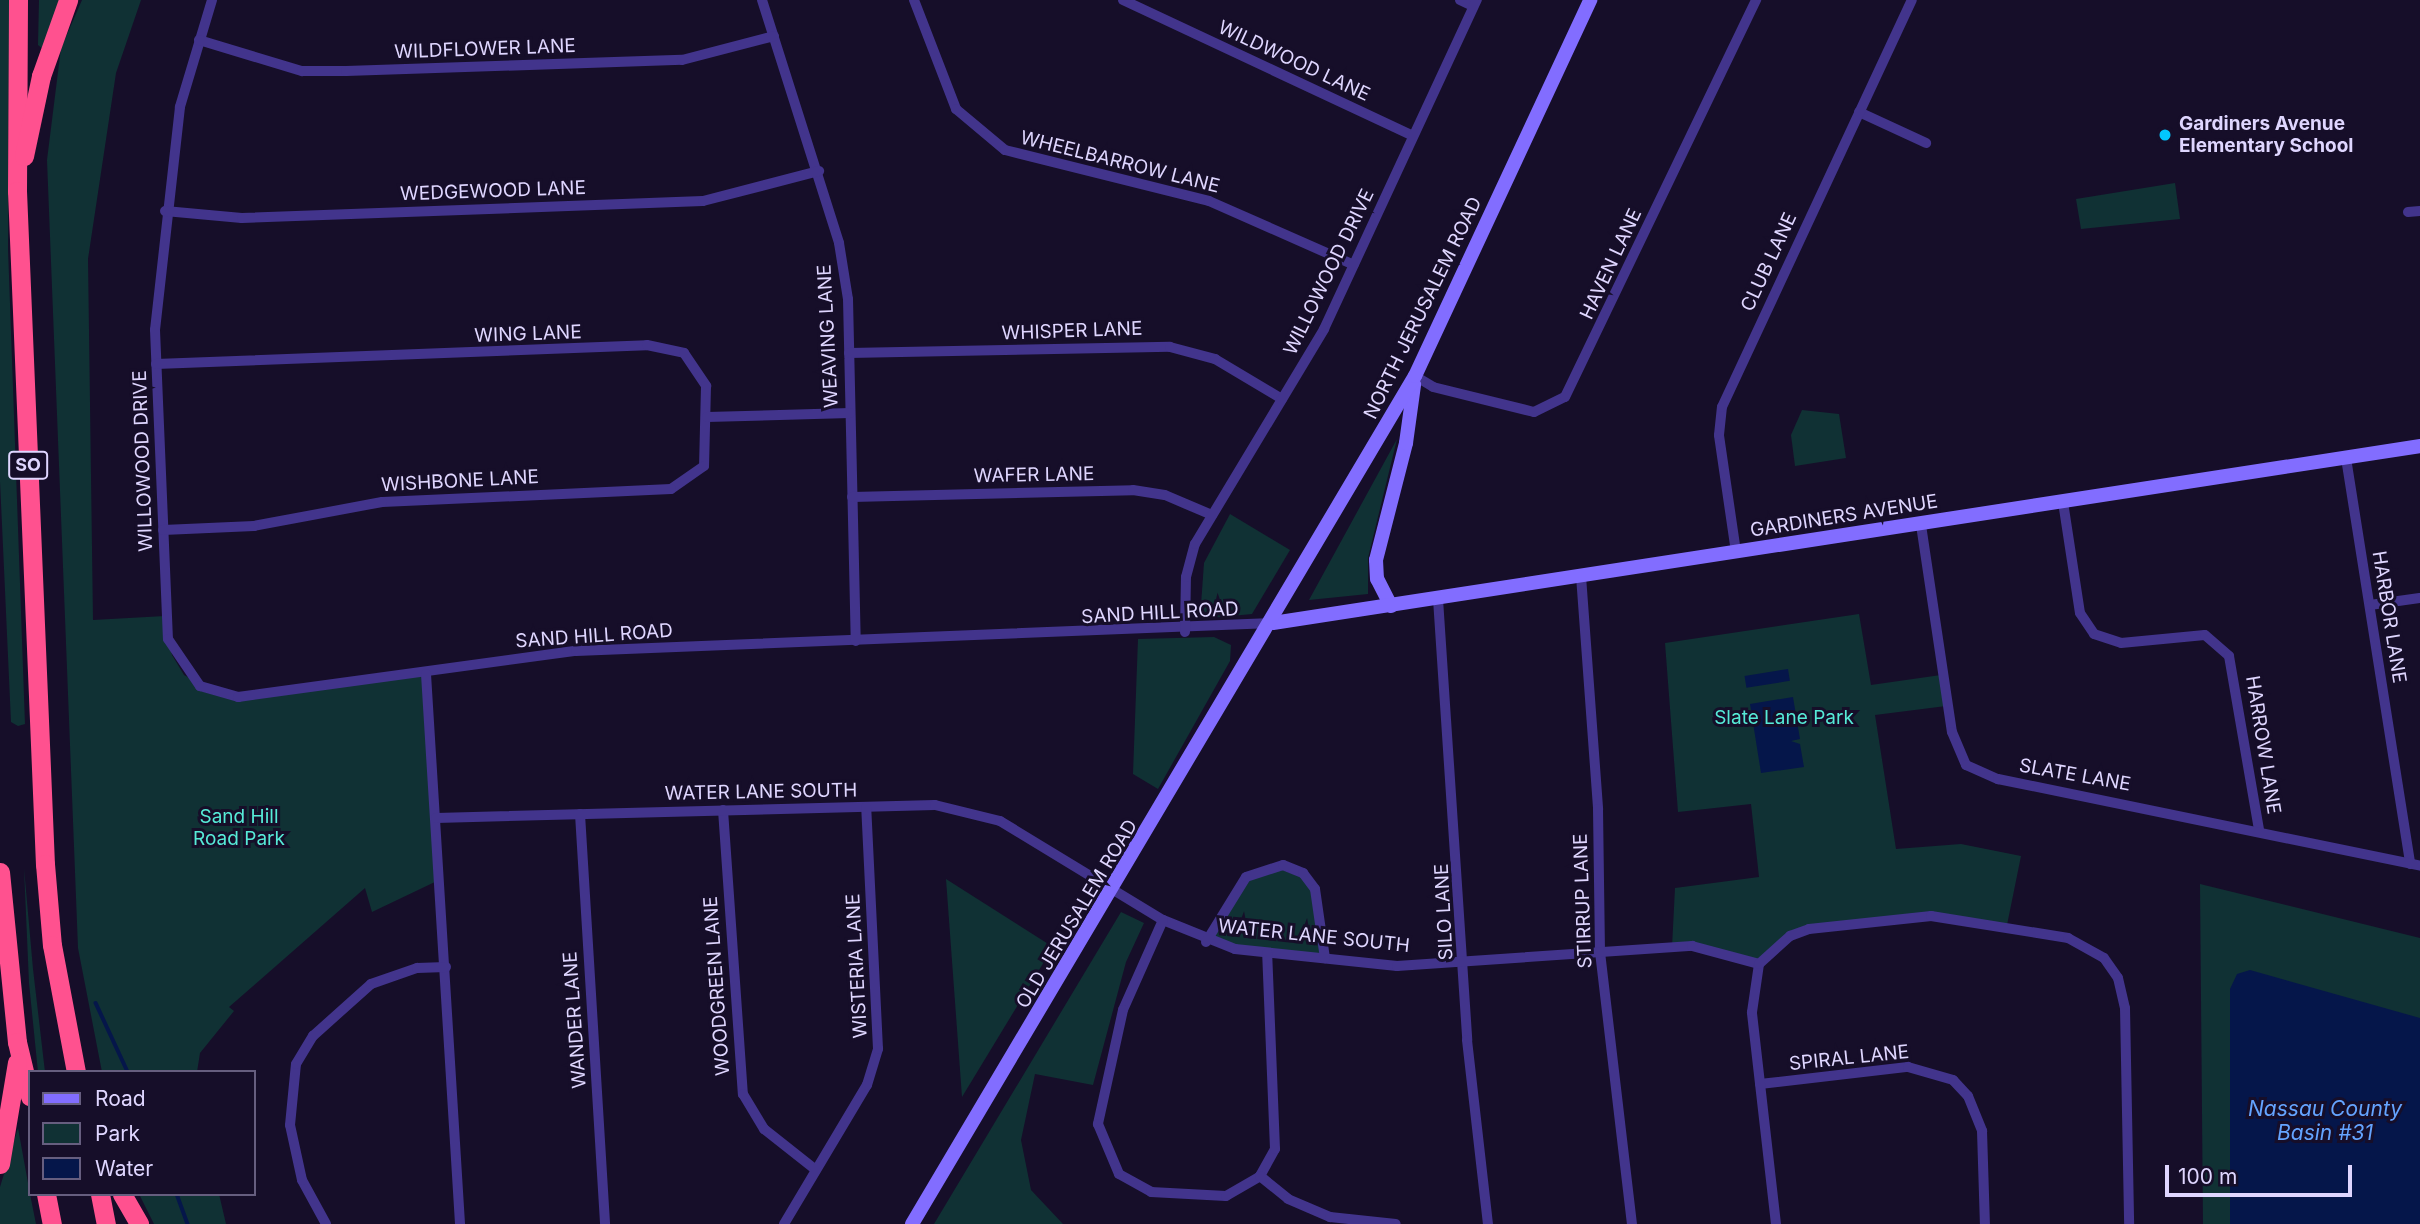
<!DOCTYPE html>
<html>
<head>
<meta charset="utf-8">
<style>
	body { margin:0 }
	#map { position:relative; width:2420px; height:1224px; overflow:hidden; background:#160e29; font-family:Inter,sans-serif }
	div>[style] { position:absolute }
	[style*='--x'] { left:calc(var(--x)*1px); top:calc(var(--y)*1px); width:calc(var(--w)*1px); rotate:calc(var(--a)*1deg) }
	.green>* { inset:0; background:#103134 }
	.water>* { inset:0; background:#05164a; transform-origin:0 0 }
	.stream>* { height:3.5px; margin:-1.75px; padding:0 1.75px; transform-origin:1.75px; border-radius:1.75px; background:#05164a }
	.minor>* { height:10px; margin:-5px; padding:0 5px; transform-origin:5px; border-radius:5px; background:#42348c }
	.secondary>* { height:14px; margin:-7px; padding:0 7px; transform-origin:7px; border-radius:7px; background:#826dff }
	.motorway>* { height:19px; margin:-9.5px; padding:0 9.5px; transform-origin:9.5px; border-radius:9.5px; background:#ff518f }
	.dots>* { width:19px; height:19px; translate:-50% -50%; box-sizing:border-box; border:4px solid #160e29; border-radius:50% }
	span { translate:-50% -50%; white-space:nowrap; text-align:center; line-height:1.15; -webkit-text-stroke:6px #160e29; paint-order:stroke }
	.shield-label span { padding:2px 5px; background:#160e29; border:2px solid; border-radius:5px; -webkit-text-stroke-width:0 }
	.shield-label { font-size:18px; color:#dfd6ff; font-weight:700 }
	.street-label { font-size:19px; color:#dfd6ff }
	.poi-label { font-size:19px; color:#dfd6ff; font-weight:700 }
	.left { translate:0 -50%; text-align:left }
	.park-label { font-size:19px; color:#56ead7 }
	.water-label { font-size:21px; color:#64a4ff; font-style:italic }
	.legend { position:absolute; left:28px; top:1070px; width:228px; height:126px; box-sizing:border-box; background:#160e29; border:2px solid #665e7f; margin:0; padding:9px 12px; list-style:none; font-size:21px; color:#dfd6ff }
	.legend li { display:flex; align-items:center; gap:14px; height:35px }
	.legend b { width:35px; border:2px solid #665e7f }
	.scale { position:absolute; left:2165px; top:1165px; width:187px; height:32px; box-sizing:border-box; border:4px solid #dfd6ff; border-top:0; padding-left:9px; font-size:21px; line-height:24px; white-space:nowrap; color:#dfd6ff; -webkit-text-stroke:5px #160e29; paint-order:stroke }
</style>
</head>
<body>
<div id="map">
	<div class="green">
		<i style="clip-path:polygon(0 0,9px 0,8px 248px,25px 724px,18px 726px,11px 722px,0 481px)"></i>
		<i style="clip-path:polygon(39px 0,62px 0,43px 49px,38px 45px)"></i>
		<i style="clip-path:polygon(82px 0,141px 0,116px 73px,88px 259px,93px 620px,165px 616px,172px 655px,184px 675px,222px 697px,425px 676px,439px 880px,372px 912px,365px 888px,229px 1007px,234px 1011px,200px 1053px,197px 1072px,102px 1072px,78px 948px,47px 160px,61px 48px)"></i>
		<i style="clip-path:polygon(2175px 183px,2180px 219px,2081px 229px,2076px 199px)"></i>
		<i style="clip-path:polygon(1802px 410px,1839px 414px,1846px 458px,1795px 466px,1791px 435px)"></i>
		<i style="clip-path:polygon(1397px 439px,1368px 558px,1368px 594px,1309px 600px)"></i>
		<i style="clip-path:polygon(1230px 514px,1290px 550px,1252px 614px,1200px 619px,1204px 563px)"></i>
		<i style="clip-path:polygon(1859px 614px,1871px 685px,1941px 675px,1946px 706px,1875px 715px,1896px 849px,1961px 844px,2021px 856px,2007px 925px,1951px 916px,1808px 927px,1759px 962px,1672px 947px,1675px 888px,1759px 877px,1751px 804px,1678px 812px,1665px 643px)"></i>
		<i style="clip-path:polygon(1214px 637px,1231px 645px,1230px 661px,1158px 789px,1133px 774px,1138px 639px)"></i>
		<i style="clip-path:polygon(1272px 866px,1303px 878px,1314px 891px,1324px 957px,1208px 941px,1240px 886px)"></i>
		<i style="clip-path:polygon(24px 868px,33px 969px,45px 1072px,38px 1072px,29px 983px)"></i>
		<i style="clip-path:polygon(946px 879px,1053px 947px,962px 1097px)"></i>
		<i style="clip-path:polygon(2200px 884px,2420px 938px,2420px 1224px,2203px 1224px)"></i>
		<i style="clip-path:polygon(1121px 912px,1144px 923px,1126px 962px,1093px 1085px,1035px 1074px,1021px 1140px,1031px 1190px,1063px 1224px,934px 1224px)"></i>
		<i style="clip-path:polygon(18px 1128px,30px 1194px,36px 1224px,0 1224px,0 1187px)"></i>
		<i style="clip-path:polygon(139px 1194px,219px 1194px,226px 1224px,154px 1224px)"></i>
	</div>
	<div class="water">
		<i style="left:1788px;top:669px;width:12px;height:44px;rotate:81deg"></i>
		<i style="clip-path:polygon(1793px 697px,1800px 739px,1791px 741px,1800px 744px,1804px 767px,1761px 773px,1750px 704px)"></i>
		<i style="clip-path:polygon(2250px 970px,2420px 1018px,2420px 1224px,2230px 1224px,2230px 989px,2237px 974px)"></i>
	</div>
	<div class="stream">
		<i style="--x:96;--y:1003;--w:76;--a:65.1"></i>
		<i style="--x:177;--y:1194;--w:32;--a:70"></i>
	</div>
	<div class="minor">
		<i style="--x:212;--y:0;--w:112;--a:106.7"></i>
		<i style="--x:180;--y:107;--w:224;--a:96.4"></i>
		<i style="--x:155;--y:330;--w:309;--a:87.6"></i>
		<i style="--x:168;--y:639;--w:57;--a:55.8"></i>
		<i style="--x:200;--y:686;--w:40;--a:16"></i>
		<i style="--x:238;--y:697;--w:341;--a:-7.8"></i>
		<i style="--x:576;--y:651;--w:697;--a:-2.3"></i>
		<i style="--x:762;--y:0;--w:255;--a:72.4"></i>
		<i style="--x:839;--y:243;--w:57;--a:80.9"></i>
		<i style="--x:848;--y:299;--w:342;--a:88.7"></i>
		<i style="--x:914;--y:0;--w:117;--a:68.9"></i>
		<i style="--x:956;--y:109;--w:64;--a:39.9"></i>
		<i style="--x:1005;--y:150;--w:210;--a:14"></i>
		<i style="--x:1209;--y:201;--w:158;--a:23.8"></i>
		<i style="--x:1123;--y:0;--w:320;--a:25.1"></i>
		<i style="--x:1460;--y:0;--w:14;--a:25"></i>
		<i style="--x:199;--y:40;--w:108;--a:16.8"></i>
		<i style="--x:302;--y:71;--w:44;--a:0"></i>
		<i style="--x:346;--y:71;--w:336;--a:-1.9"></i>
		<i style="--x:682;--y:60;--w:95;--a:-14.6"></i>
		<i style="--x:1859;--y:112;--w:74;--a:24.8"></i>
		<i style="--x:165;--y:211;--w:77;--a:5.2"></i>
		<i style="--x:242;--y:218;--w:461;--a:-2.1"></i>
		<i style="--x:703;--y:201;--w:120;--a:-14.5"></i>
		<i style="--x:2408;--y:212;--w:12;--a:-5"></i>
		<i style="--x:849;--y:353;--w:321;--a:-1.1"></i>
		<i style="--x:1170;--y:347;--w:47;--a:14.9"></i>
		<i style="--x:1215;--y:359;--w:78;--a:30.8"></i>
		<i style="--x:156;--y:364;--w:491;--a:-2.2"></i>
		<i style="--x:647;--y:345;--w:38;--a:12"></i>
		<i style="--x:684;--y:353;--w:40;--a:56"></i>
		<i style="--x:706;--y:386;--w:80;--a:91.4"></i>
		<i style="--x:704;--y:466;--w:40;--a:145.1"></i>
		<i style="--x:671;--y:489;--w:289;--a:177.4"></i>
		<i style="--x:382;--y:502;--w:130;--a:169.4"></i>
		<i style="--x:254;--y:526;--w:91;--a:177.5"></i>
		<i style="--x:1415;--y:376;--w:21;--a:31"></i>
		<i style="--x:1433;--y:387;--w:104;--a:13.9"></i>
		<i style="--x:1534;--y:412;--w:34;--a:-26"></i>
		<i style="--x:1565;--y:397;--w:441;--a:-64.3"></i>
		<i style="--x:707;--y:417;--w:143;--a:-1.6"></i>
		<i style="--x:2346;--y:458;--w:411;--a:81"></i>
		<i style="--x:852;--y:497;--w:281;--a:-1.4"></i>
		<i style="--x:1133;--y:490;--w:32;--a:9"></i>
		<i style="--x:1165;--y:495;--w:51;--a:23.1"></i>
		<i style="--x:2063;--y:502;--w:112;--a:81.3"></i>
		<i style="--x:2080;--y:613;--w:25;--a:56"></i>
		<i style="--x:2094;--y:634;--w:28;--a:18"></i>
		<i style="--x:2121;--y:643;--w:84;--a:-5.4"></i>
		<i style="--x:2205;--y:635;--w:32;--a:41"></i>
		<i style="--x:2229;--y:656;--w:176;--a:80.2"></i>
		<i style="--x:1921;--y:525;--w:209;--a:81.5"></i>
		<i style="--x:1952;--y:732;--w:36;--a:67"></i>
		<i style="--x:1966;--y:765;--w:35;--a:24"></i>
		<i style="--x:1998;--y:779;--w:431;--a:11.6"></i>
		<i style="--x:1736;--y:552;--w:118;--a:-98.3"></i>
		<i style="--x:1719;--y:435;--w:28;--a:-84"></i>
		<i style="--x:1722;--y:407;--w:449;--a:-65"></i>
		<i style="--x:1581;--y:576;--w:234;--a:85.8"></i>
		<i style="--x:1598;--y:809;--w:143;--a:89.2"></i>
		<i style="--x:1600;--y:952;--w:274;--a:83.3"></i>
		<i style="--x:1438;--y:599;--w:442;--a:86.2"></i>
		<i style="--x:1467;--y:1040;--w:185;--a:83.5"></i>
		<i style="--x:2370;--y:605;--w:50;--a:-8"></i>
		<i style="--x:1185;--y:632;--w:55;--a:-89"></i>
		<i style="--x:1186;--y:577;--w:34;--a:-75"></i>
		<i style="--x:1195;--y:544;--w:251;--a:-59"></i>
		<i style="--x:1324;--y:329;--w:363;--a:-65.1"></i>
		<i style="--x:426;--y:674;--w:551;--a:86.46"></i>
		<i style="--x:723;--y:810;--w:285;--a:86"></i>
		<i style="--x:743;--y:1094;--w:41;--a:59"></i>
		<i style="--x:764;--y:1129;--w:66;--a:38.3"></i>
		<i style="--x:580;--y:814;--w:411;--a:86.5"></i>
		<i style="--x:436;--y:818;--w:499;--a:-1.5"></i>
		<i style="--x:935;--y:805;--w:67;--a:13.8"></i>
		<i style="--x:1000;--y:821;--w:191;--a:31.3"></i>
		<i style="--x:1163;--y:920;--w:78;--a:21.9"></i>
		<i style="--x:1235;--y:949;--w:163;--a:6"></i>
		<i style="--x:1397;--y:966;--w:296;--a:-3.9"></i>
		<i style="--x:1692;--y:946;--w:69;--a:15"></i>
		<i style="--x:1163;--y:920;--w:98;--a:114"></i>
		<i style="--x:1123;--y:1010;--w:117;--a:102.4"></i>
		<i style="--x:1098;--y:1124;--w:54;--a:67.2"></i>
		<i style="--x:1119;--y:1174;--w:37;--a:29"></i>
		<i style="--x:1151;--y:1192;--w:75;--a:3.1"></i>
		<i style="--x:1226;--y:1196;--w:39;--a:-30"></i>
		<i style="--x:1260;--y:1176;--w:31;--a:-61"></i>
		<i style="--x:1275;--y:1149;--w:196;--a:-92.3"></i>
		<i style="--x:1206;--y:942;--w:76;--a:-58.4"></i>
		<i style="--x:1246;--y:877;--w:39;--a:-18"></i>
		<i style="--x:1283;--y:865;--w:22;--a:22"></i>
		<i style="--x:1303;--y:873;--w:20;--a:53"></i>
		<i style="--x:1315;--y:889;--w:70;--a:81.8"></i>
		<i style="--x:1760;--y:1084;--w:149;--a:-6.6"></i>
		<i style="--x:1908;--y:1067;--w:47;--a:16.1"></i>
		<i style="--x:1953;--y:1080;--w:22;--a:47"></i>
		<i style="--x:1968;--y:1096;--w:38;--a:68"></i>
		<i style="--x:1982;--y:1131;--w:93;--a:88.2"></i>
		<i style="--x:1260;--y:1176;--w:36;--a:39"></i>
		<i style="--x:1288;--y:1199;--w:46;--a:23.2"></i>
		<i style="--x:1330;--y:1217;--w:66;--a:6.1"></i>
		<i style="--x:326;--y:1224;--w:50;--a:-118.6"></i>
		<i style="--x:302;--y:1180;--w:56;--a:-102.3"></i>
		<i style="--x:290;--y:1125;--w:61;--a:-84.4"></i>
		<i style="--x:296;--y:1064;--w:33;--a:-59"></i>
		<i style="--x:313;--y:1036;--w:78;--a:-41.9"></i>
		<i style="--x:371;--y:984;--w:49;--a:-19.2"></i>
		<i style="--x:417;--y:968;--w:29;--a:-2"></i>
		<i style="--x:784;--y:1224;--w:162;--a:-59.2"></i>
		<i style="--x:867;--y:1085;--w:38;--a:-73"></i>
		<i style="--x:878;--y:1049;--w:242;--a:-92.8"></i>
		<i style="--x:1776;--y:1224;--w:213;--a:-96.5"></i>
		<i style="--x:1752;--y:1012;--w:49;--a:-81.7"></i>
		<i style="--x:1759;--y:964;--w:42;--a:-42.1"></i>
		<i style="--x:1790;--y:936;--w:20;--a:-20"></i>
		<i style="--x:1809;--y:929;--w:123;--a:-6.1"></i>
		<i style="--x:1931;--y:916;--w:139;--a:9.1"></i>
		<i style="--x:2068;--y:938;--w:41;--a:29.1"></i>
		<i style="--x:2104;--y:958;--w:24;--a:55"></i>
		<i style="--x:2118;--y:978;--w:31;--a:77"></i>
		<i style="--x:2125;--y:1008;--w:216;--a:88.9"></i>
	</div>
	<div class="secondary">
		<i style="--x:1391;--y:606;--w:30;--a:-117"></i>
		<i style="--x:1377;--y:579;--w:19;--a:-93"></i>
		<i style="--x:1376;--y:560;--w:121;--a:-75.6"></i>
		<i style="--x:1406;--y:443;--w:59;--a:-82.1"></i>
		<i style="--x:1273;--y:623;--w:1161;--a:-8.77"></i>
		<i style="--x:912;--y:1224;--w:986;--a:-59.33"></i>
		<i style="--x:1415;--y:376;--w:415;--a:-65"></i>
	</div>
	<div class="motorway">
		<i style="--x:18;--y:0;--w:191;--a:90.3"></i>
		<i style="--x:17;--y:191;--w:674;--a:87.62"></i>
		<i style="--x:45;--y:864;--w:81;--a:85.1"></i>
		<i style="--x:52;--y:945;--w:129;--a:79.3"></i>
		<i style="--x:24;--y:156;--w:82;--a:-78"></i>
		<i style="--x:41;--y:76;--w:81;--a:-70.4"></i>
		<i style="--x:0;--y:872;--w:171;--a:84.3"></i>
		<i style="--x:17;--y:1042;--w:56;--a:76.5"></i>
		<i style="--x:0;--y:1164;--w:103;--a:-80.5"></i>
		<i style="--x:46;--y:1194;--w:31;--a:79"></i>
		<i style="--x:100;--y:1194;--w:31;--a:79"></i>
		<i style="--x:122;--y:1194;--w:34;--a:60"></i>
	</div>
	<div class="dots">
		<i style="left:2165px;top:135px;background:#02c7ff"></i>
	</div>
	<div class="shield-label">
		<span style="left:28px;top:465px">SO</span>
	</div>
	<div class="street-label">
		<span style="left:485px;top:49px;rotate:-2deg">WILDFLOWER LANE</span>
		<span style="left:1294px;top:61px;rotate:25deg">WILDWOOD LANE</span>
		<span style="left:1120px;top:162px;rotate:14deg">WHEELBARROW LANE</span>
		<span style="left:493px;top:191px;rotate:-2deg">WEDGEWOOD LANE</span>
		<span style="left:1769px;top:262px;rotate:-65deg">CLUB LANE</span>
		<span style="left:1611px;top:264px;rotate:-65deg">HAVEN LANE</span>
		<span style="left:1329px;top:272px;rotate:-64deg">WILLOWOOD DRIVE</span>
		<span style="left:1423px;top:308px;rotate:-64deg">NORTH JERUSALEM ROAD</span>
		<span style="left:1072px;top:331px;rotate:-2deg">WHISPER LANE</span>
		<span style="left:528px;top:334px;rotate:-2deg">WING LANE</span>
		<span style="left:828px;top:336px;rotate:-93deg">WEAVING LANE</span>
		<span style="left:143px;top:461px;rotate:-92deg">WILLOWOOD DRIVE</span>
		<span style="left:1034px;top:475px;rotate:-1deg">WAFER LANE</span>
		<span style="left:460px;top:481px;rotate:-3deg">WISHBONE LANE</span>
		<span style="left:1844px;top:516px;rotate:-9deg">GARDINERS AVENUE</span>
		<span style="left:1160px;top:613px;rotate:-3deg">SAND HILL ROAD</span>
		<span style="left:2389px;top:617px;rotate:81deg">HARBOR LANE</span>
		<span style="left:594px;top:636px;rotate:-4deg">SAND HILL ROAD</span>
		<span style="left:2263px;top:745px;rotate:81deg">HARROW LANE</span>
		<span style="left:2075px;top:775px;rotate:10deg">SLATE LANE</span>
		<span style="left:761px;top:792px;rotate:-1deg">WATER LANE SOUTH</span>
		<span style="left:1583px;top:901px;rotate:-92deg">STIRRUP LANE</span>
		<span style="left:1444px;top:912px;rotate:-93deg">SILO LANE</span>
		<span style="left:1077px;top:914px;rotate:-59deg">OLD JERUSALEM ROAD</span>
		<span style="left:1314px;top:936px;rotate:6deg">WATER LANE SOUTH</span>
		<span style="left:857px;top:966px;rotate:-93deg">WISTERIA LANE</span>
		<span style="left:717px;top:986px;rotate:-94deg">WOODGREEN LANE</span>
		<span style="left:575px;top:1020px;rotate:-94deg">WANDER LANE</span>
		<span style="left:1849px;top:1058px;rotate:-6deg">SPIRAL LANE</span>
	</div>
	<div class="poi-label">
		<span class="left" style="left:2179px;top:135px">Gardiners Avenue<br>Elementary School</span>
	</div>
	<div class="park-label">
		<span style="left:1784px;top:718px">Slate Lane Park</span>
		<span style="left:239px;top:828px">Sand Hill<br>Road Park</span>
	</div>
	<div class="water-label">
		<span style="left:2325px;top:1121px">Nassau County<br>Basin #31</span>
	</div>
	<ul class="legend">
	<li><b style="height:9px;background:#826dff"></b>Road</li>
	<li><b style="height:19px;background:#103134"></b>Park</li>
	<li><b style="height:19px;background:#05164a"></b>Water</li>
	</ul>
	<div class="scale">100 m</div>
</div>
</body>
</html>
